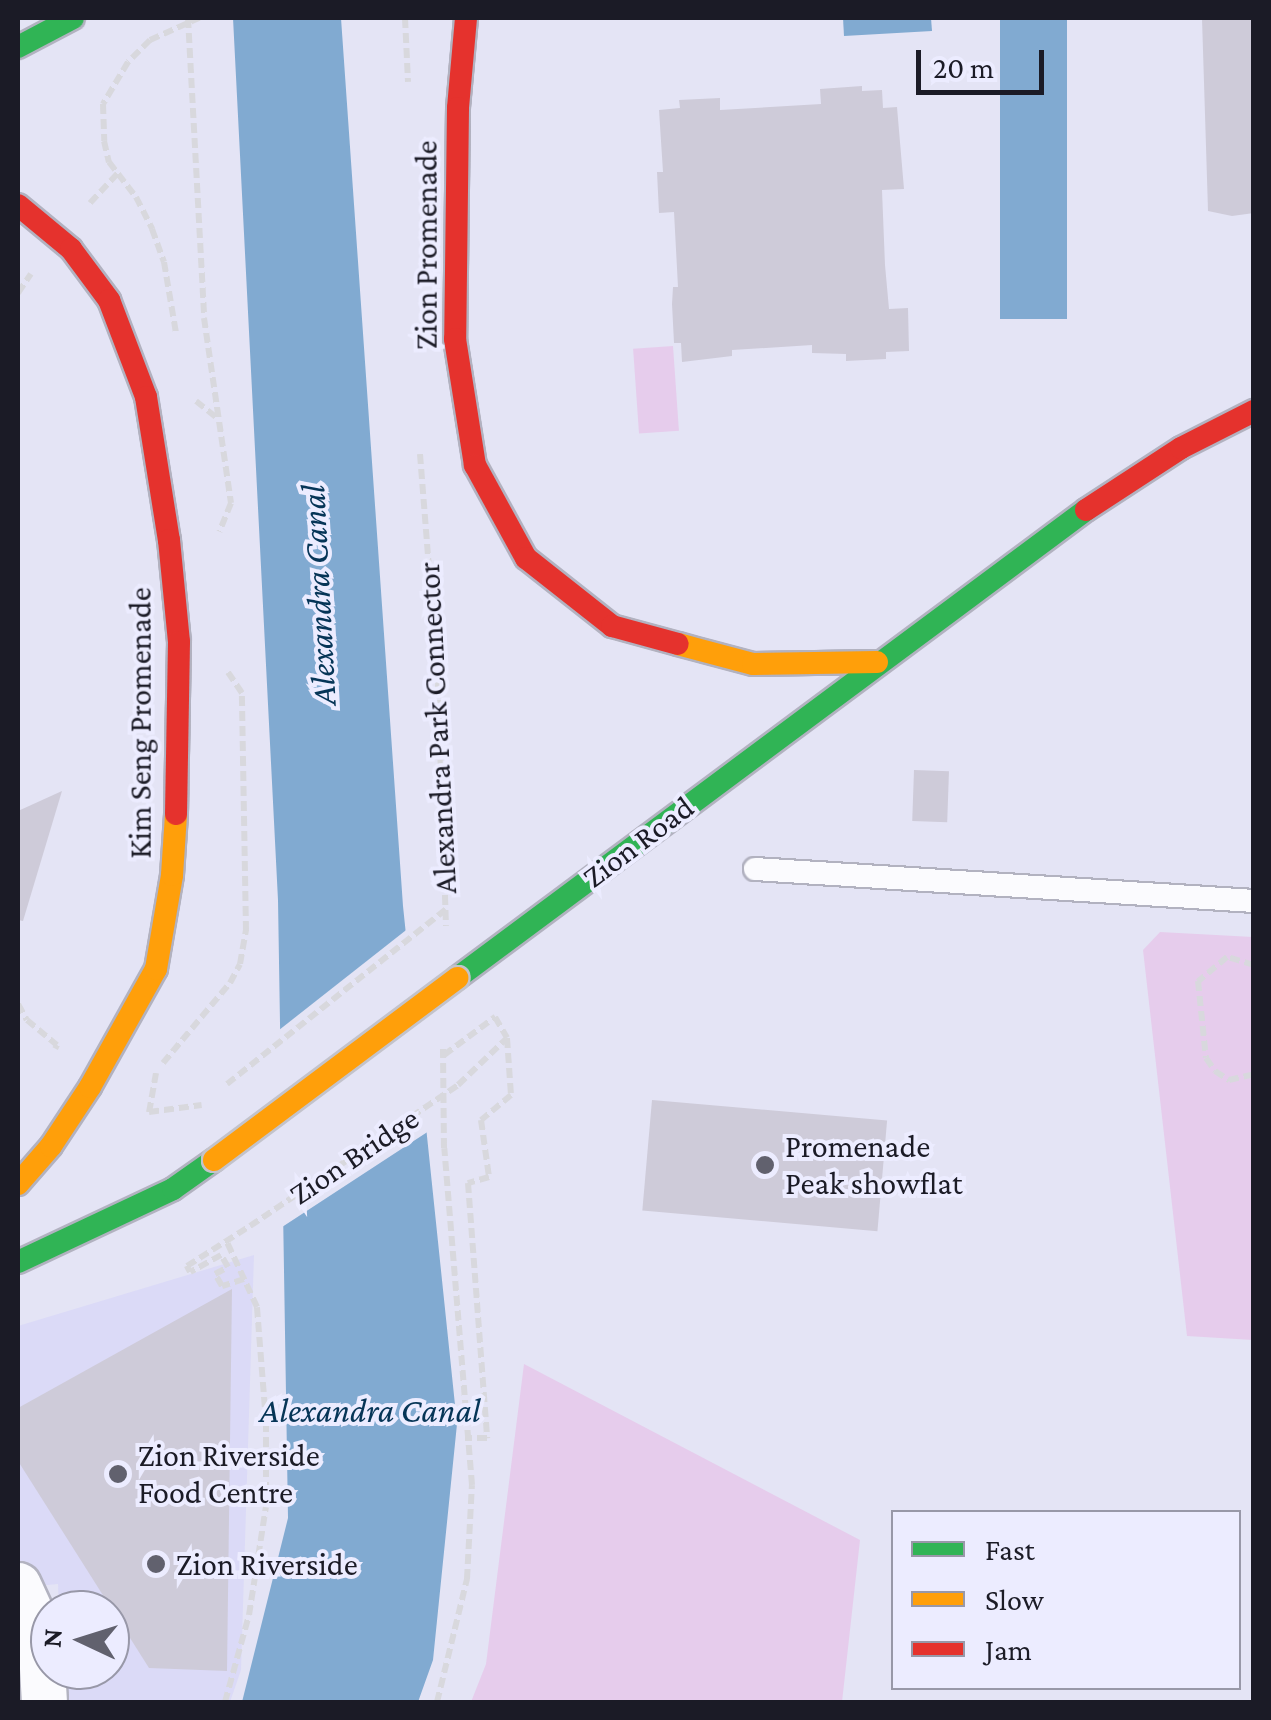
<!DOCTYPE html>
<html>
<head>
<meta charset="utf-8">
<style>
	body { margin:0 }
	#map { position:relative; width:1271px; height:1720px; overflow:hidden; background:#e4e4f5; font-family:"Crimson Pro",serif }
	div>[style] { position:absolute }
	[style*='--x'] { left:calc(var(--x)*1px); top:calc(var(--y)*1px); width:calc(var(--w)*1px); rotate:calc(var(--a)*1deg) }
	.built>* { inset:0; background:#dbdaf7 }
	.green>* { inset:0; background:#e6ccec; transform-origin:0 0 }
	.water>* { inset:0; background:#81aad1; transform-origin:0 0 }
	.pier>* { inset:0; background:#e4e4f5 }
	.building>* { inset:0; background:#cecbd9; transform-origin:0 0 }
	.path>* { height:6px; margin-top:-3px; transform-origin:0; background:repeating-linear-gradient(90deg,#d8d8dd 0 10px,transparent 0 15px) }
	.roads { filter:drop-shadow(2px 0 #b2b2c0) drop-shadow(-2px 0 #b2b2c0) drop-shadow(0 2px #b2b2c0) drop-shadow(0 -2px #b2b2c0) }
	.lane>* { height:22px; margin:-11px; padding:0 11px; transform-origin:11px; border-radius:11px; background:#fbfbfe }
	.street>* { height:45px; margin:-22.5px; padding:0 22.5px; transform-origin:22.5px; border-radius:22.5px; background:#fbfbfe }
	.fast>* { height:22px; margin:-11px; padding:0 11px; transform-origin:11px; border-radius:11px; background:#30b455 }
	.slow>* { height:22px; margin:-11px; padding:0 11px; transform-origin:11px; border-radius:11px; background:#ff9f0a }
	.jam>* { height:22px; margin:-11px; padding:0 11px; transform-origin:11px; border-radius:11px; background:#e5322d }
	.path-bridge>* { height:6px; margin-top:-3px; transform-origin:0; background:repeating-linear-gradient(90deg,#d8d8dd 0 10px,transparent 0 15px) }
	.bridges { filter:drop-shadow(2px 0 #c3c3cb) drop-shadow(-2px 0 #c3c3cb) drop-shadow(0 2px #c3c3cb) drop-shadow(0 -2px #c3c3cb) }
	.slow-bridge>* { height:22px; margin:-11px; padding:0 11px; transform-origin:11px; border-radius:11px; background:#ff9f0a }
	.dots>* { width:28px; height:28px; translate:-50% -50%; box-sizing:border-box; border:5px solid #ececff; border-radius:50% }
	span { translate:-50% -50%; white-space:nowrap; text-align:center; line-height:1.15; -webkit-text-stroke:8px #ececff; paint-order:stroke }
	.street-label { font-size:32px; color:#1b1b26 }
	.poi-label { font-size:32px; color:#1b1b26 }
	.left { translate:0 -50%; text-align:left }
	.water-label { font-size:35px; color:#063557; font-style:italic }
	.frame { position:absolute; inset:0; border:20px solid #1b1b26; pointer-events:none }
	.legend { position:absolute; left:891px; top:1510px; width:350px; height:180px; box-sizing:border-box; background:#ececff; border:2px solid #9898a8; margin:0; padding:12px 18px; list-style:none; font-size:30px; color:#1b1b26 }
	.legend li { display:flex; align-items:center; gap:20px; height:50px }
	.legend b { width:50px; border:2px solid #9898a8 }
	.north { position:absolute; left:30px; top:1590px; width:100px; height:100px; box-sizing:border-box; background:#ececff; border:2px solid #9898a8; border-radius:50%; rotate:274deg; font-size:28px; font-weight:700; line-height:40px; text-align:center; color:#1b1b26 }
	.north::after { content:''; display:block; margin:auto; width:35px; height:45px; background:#61616e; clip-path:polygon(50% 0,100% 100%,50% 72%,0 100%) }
	.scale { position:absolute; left:916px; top:50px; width:128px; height:45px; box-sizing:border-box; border:5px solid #1b1b26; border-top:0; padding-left:12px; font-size:30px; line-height:35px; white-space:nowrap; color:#1b1b26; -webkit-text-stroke:8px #ececff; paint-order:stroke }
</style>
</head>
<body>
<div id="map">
	<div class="built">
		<i style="clip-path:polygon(254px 1255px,241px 1670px,230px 1702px,62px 1702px,61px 1670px,110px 1670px,110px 1610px,59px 1610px,58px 1584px,18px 1588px,18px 1326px)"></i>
	</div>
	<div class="green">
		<i style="left:673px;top:346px;width:85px;height:40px;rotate:86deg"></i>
		<i style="clip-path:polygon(1160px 932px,1253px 937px,1253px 1340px,1187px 1336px,1143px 950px)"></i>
		<i style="clip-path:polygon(524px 1364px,860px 1540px,842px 1702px,471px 1702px,486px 1664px)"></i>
	</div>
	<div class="water">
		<i style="clip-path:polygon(233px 18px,341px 18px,403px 906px,457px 1424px,433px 1660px,418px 1702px,242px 1702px,288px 1518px,278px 900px)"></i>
		<i style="clip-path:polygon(843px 18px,931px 18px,932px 31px,844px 36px)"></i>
		<i style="left:1000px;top:18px;width:67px;height:301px"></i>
	</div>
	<div class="pier">
		<i style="clip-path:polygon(410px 927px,432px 1129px,276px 1231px,274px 1034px)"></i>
	</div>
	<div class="building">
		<i style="clip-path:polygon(1202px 18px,1254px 18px,1254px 213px,1232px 216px,1208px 211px)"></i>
		<i style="clip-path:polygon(862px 86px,862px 91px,882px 90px,883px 108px,897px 107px,904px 189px,882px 190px,885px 265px,889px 309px,908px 308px,909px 351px,886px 352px,886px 359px,846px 361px,846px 354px,812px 353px,812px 345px,732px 350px,732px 356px,682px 362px,681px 343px,674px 343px,672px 304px,673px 287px,678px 287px,674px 212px,659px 213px,657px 172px,663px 172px,659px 110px,680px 108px,679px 100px,720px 98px,720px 110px,821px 104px,820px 89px)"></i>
		<i style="left:914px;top:770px;width:35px;height:51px;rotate:2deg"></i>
		<i style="clip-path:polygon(62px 791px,23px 921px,18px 920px,18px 811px)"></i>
		<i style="left:652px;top:1100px;width:236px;height:111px;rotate:5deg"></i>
		<i style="clip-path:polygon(232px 1289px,227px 1671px,149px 1668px,18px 1461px,18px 1408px)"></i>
	</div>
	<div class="path">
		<i style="--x:188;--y:18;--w:300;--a:86.9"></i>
		<i style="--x:204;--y:318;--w:187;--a:81.7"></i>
		<i style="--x:231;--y:503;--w:31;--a:112"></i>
		<i style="--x:405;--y:18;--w:64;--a:87.3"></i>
		<i style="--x:150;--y:40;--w:31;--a:135"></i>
		<i style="--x:128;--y:62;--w:49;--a:120.8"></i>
		<i style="--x:103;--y:104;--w:37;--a:88"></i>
		<i style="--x:104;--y:141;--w:22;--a:77"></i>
		<i style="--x:109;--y:162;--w:44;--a:52.4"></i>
		<i style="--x:136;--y:197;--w:36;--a:63"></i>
		<i style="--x:152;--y:229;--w:35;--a:70"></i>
		<i style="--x:164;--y:262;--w:72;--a:80.4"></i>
		<i style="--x:90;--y:203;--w:41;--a:-47"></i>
		<i style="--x:18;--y:293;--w:23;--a:-56"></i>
		<i style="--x:196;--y:401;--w:27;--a:39"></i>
		<i style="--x:420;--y:454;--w:232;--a:85.5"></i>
		<i style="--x:438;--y:685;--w:241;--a:88.1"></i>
		<i style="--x:1254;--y:965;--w:28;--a:-163"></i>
		<i style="--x:1227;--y:957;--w:38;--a:140"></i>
		<i style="--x:1198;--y:981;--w:77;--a:84.1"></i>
		<i style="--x:1206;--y:1058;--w:16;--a:55"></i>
		<i style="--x:1215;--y:1071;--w:17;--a:33"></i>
		<i style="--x:1229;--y:1080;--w:26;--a:-13"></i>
		<i style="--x:18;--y:1004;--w:18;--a:61"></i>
		<i style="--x:27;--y:1020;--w:39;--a:40"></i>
		<i style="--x:57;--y:1045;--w:4;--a:117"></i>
		<i style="--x:444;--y:1055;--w:64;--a:-36.7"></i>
		<i style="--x:495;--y:1017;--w:24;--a:60"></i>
		<i style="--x:507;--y:1038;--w:57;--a:86"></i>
		<i style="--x:511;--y:1095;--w:39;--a:140"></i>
		<i style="--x:481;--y:1120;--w:58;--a:82"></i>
		<i style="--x:489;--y:1177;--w:22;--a:164"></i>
		<i style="--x:468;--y:1183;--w:256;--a:85.7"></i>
		<i style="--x:487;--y:1438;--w:22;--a:180"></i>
		<i style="--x:163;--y:1063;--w:104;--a:-50.1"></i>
		<i style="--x:230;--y:983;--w:21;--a:-62"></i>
		<i style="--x:240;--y:964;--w:34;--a:-80"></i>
		<i style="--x:246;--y:931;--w:238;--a:-91"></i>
		<i style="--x:242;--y:693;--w:25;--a:-124"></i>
		<i style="--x:156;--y:1073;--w:40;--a:100"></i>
		<i style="--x:149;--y:1112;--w:53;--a:-7.5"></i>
		<i style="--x:227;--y:1084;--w:280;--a:-38.6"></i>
		<i style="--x:458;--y:1085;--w:66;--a:-43.8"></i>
		<i style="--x:244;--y:1279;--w:23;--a:162"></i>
		<i style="--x:222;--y:1286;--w:14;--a:-120"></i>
		<i style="--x:215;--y:1274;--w:15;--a:-28"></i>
		<i style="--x:228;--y:1267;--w:14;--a:-120"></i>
		<i style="--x:221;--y:1255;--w:35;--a:151"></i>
		<i style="--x:190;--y:1272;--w:7;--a:-117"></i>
		<i style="--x:187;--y:1266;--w:75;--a:-32.4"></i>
		<i style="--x:225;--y:1702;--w:90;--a:-74.6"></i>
		<i style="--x:249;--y:1615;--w:109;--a:-81.1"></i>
		<i style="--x:266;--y:1507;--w:85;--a:-90"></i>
		<i style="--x:266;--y:1422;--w:115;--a:-94.5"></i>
		<i style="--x:257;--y:1307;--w:72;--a:-114.8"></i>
		<i style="--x:437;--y:1702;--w:127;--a:-76.3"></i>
		<i style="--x:467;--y:1579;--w:94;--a:-87"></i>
		<i style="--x:472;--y:1485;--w:338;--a:-94.7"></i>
		<i style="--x:444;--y:1148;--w:99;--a:-90.6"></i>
	</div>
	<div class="roads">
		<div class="lane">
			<i style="--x:755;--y:869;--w:500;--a:3.67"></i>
		</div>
		<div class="street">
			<i style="--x:18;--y:1585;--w:53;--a:65.4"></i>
			<i style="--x:40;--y:1633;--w:69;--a:86.7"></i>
		</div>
		<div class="fast">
			<i style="--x:18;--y:47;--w:62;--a:-27.8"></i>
			<i style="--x:457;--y:978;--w:784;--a:-36.65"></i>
			<i style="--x:18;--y:1262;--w:171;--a:-25.2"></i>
			<i style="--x:173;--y:1189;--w:50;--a:-35.3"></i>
		</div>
		<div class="slow">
			<i style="--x:678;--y:644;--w:78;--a:14.9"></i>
			<i style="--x:753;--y:664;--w:124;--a:-0.9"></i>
			<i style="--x:18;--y:1184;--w:50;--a:-49"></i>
			<i style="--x:51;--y:1146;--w:71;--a:-56.5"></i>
			<i style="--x:90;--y:1087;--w:135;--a:-60.8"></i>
			<i style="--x:156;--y:969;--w:95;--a:-80.3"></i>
			<i style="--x:172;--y:875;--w:61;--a:-86.2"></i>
		</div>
		<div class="jam">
			<i style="--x:466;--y:18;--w:90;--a:95.1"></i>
			<i style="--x:458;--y:108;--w:231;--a:90.7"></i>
			<i style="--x:455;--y:339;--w:128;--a:81"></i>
			<i style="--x:475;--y:465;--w:106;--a:61.3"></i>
			<i style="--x:526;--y:558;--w:110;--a:38.3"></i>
			<i style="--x:612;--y:626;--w:68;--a:15.3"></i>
			<i style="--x:18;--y:205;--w:69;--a:39.7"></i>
			<i style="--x:71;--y:249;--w:64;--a:53.3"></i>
			<i style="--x:109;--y:300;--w:104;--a:69.1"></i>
			<i style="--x:146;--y:397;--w:145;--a:80.9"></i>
			<i style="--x:169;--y:540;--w:102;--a:84.4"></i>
			<i style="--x:179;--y:642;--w:172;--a:91"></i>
			<i style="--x:1086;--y:510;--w:113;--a:-33.1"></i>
			<i style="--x:1181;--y:448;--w:82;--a:-26.9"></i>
		</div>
	</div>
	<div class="path-bridge">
		<i style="--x:150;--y:40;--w:54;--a:-24.2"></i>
		<i style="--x:250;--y:1226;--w:251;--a:-34.1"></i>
	</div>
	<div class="bridges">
		<div class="slow-bridge">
			<i style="--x:214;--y:1160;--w:304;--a:-36.8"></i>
		</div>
	</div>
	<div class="dots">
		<i style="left:765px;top:1165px;background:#61616e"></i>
		<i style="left:118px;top:1474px;background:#61616e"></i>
		<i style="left:156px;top:1564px;background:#61616e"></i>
	</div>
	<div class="street-label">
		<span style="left:426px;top:245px;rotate:-90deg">Zion Promenade</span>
		<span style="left:140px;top:723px;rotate:-90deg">Kim Seng Promenade</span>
		<span style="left:437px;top:728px;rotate:-93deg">Alexandra Park Connector</span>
		<span style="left:638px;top:842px;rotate:-37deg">Zion Road</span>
		<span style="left:354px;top:1156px;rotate:-34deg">Zion Bridge</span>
	</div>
	<div class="poi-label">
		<span class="left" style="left:785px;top:1165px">Promenade<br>Peak showflat</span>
		<span class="left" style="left:138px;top:1474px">Zion Riverside<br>Food Centre</span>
		<span class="left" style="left:176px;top:1564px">Zion Riverside</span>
	</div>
	<div class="water-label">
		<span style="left:319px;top:595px;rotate:-93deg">Alexandra Canal</span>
		<span style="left:370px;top:1411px">Alexandra Canal</span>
	</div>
	<div class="frame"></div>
	<ul class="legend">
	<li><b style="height:12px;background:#30b455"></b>Fast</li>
	<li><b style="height:12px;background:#ff9f0a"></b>Slow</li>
	<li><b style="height:12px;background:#e5322d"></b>Jam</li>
	</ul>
	<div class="north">N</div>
	<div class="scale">20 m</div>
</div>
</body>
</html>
